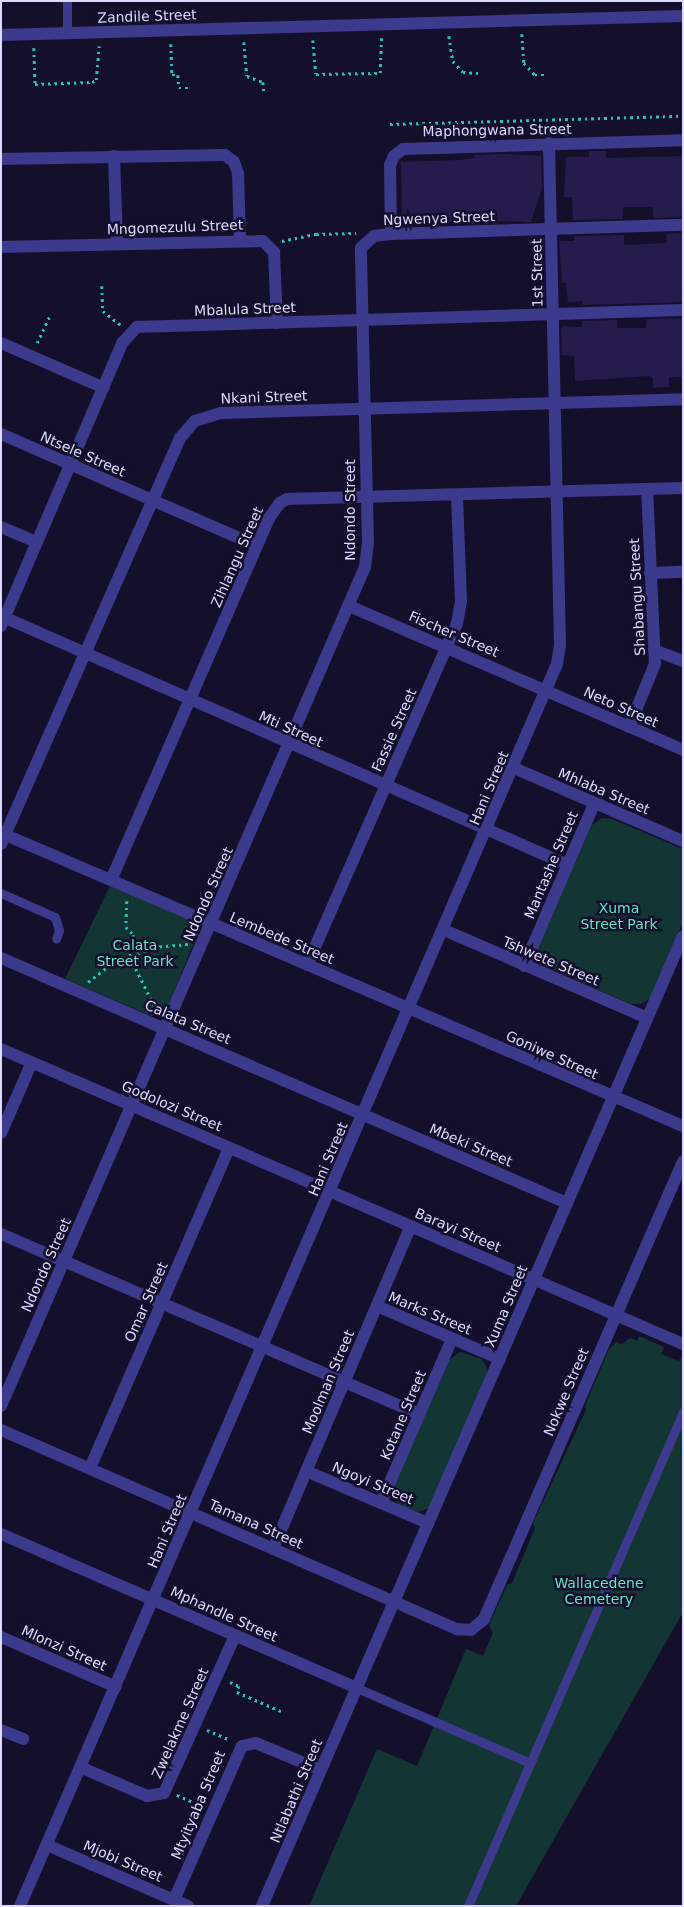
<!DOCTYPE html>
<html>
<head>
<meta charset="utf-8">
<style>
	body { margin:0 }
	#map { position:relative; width:684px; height:1907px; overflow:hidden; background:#14102b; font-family:"DejaVu Sans",sans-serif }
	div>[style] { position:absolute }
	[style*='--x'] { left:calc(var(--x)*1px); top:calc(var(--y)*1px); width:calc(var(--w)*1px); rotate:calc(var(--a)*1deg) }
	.green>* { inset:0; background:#133634 }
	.building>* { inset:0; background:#251b4d }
	.path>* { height:2.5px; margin-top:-1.25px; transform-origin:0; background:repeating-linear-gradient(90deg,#2cc1b6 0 2.5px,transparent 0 6.5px) }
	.lane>* { height:9px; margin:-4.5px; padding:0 4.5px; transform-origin:4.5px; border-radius:4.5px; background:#3c3a8c }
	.street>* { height:12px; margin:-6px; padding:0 6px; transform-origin:6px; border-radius:6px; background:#3c3a8c }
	span { translate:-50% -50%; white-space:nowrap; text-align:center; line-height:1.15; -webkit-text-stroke:5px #14102b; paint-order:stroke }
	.street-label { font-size:14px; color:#dedaff }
	.park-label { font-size:14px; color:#61e5c2 }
	.frame { position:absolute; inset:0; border:2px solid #dedaff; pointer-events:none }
</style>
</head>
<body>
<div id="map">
	<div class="green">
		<i style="clip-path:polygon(602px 818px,612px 819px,683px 849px,683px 922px,650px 998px,641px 1004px,631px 1004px,540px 964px,536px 959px,536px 951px,592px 825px)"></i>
		<i style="clip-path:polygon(110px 886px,195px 923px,199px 929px,166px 1012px,160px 1016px,152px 1016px,65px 979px)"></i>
		<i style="clip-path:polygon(639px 1336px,664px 1347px,661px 1354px,679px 1361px,683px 1355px,683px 1612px,516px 1906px,309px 1906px,377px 1749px,417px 1766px,466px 1649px,483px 1656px,493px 1633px,489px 1625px,507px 1585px,512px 1583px,535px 1528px,533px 1523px,586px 1410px,585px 1406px,609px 1349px,616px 1342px,622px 1344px,630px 1338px,637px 1341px)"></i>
		<i style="clip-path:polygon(460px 1352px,481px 1359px,486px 1366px,487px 1374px,429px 1508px,418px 1512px,398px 1505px,392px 1493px,449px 1360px)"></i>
	</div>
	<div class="building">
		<i style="clip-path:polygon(589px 151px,606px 151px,606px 158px,683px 156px,683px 217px,653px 218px,653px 207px,623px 207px,623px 219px,573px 220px,572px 197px,564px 197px,566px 157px,589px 157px)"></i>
		<i style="clip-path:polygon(504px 154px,541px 156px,542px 188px,531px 222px,489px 221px,489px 219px,435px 222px,435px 219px,402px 219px,401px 162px,460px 160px,474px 158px,475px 155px)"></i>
		<i style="clip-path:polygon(683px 233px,683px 302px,583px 305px,583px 301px,568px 302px,566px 283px,562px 283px,559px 241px,574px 241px,574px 236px,624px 235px,624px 245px,667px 243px,666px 234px)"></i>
		<i style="clip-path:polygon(683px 318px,683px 377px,669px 377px,669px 387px,653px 388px,653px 378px,649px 376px,575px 381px,574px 356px,562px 355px,561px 326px,582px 327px,582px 321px,617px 320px,617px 328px,646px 328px,647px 319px)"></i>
	</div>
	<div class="path">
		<i style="--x:522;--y:34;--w:29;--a:86"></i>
		<i style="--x:524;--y:63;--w:16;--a:47"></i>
		<i style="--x:535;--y:75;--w:11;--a:0"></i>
		<i style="--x:449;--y:36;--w:25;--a:81"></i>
		<i style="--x:453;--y:61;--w:15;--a:48"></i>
		<i style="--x:463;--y:72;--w:15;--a:4"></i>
		<i style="--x:313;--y:40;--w:34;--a:85"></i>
		<i style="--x:316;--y:74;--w:64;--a:-0.9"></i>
		<i style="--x:380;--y:73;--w:35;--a:-88"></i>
		<i style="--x:244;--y:42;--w:34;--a:85"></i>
		<i style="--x:247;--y:76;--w:17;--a:21"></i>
		<i style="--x:263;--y:82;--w:12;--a:85"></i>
		<i style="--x:171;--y:44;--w:31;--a:88"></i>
		<i style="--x:172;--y:75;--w:6;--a:0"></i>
		<i style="--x:178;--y:75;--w:13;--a:86"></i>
		<i style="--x:179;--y:88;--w:13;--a:0"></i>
		<i style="--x:34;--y:48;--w:36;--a:88"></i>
		<i style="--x:35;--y:84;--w:57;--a:-2"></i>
		<i style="--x:92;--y:82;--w:4;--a:-27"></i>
		<i style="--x:96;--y:80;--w:34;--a:-85"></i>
		<i style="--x:390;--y:124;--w:293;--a:-1.6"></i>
		<i style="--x:282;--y:241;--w:35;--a:-12"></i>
		<i style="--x:316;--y:234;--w:40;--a:-1.4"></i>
		<i style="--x:102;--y:286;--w:25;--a:88"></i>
		<i style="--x:103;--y:311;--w:23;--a:38"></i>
		<i style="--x:37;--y:343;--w:29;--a:-65"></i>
		<i style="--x:127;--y:901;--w:26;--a:92"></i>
		<i style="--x:126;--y:927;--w:11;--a:45"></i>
		<i style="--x:134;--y:935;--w:22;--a:100"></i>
		<i style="--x:130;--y:957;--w:58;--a:63.4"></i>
		<i style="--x:88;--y:982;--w:24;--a:-38"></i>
		<i style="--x:107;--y:967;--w:50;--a:-23.5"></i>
		<i style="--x:153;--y:947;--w:35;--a:-5"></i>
		<i style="--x:230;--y:1682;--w:10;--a:24"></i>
		<i style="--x:239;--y:1686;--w:6;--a:108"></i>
		<i style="--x:237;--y:1692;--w:48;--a:23.4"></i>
		<i style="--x:207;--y:1730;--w:25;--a:23"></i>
		<i style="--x:177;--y:1795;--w:27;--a:24"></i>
	</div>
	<div class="lane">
		<i style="--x:67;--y:1;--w:32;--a:90"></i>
		<i style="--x:1;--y:893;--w:59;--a:24"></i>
		<i style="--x:55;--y:917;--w:14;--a:73"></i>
		<i style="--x:59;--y:930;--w:9;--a:108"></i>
		<i style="--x:357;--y:1688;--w:189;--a:23.4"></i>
		<i style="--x:468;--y:1906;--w:539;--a:-66.48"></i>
	</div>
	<div class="street">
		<i style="--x:1;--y:35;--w:682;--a:-1.6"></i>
		<i style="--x:114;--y:156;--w:87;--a:88"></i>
		<i style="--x:1;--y:159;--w:224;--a:-1"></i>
		<i style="--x:225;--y:155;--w:11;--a:38"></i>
		<i style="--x:234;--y:162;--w:12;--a:70"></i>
		<i style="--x:238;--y:173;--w:67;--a:88.3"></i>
		<i style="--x:391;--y:234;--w:69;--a:-90.8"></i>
		<i style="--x:390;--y:165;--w:10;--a:-66"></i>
		<i style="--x:394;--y:156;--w:11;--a:-38"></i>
		<i style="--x:403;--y:149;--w:280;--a:-1.8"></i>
		<i style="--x:1;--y:247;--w:262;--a:-1.3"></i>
		<i style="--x:263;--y:241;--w:16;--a:45"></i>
		<i style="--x:274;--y:252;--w:71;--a:87.6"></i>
		<i style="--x:1;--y:343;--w:112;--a:23.6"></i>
		<i style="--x:1;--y:434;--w:279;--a:23.6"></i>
		<i style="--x:1;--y:527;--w:39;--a:23"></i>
		<i style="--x:650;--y:573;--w:33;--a:-2"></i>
		<i style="--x:349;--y:606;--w:364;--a:23.3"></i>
		<i style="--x:1;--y:616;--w:619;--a:23.71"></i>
		<i style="--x:1;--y:626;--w:309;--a:-66.8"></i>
		<i style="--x:123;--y:342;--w:21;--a:-47"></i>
		<i style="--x:137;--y:327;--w:546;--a:-1.78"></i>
		<i style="--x:654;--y:650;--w:31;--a:21"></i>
		<i style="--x:629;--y:727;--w:68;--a:-67.6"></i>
		<i style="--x:655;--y:664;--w:175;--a:-92.6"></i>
		<i style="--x:514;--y:768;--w:184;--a:23.4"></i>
		<i style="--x:1;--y:833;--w:742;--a:23.25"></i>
		<i style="--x:1;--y:844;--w:444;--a:-66.2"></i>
		<i style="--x:180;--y:438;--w:23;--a:-49"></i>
		<i style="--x:195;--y:421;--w:27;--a:-17"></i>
		<i style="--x:221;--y:413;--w:462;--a:-1.7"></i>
		<i style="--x:111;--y:880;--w:395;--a:-66.4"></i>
		<i style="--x:269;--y:518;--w:19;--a:-54"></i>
		<i style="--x:280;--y:503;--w:8;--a:-30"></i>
		<i style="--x:287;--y:499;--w:396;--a:-1.6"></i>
		<i style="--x:444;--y:930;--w:221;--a:23.4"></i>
		<i style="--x:1;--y:958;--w:617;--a:23.41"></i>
		<i style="--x:307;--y:965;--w:373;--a:-66.3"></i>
		<i style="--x:457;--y:624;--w:23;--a:-80"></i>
		<i style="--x:461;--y:601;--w:105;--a:-92.2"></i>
		<i style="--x:524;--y:966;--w:176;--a:-66.6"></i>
		<i style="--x:1;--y:1049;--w:743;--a:23.39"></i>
		<i style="--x:1;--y:1133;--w:77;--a:-66.4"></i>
		<i style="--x:1;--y:1234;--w:455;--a:23.3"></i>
		<i style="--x:377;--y:1306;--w:134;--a:23.3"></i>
		<i style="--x:1;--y:1406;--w:915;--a:-66.55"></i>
		<i style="--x:365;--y:567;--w:24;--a:-83"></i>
		<i style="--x:368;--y:543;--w:295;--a:-91.4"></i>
		<i style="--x:361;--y:248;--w:18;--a:-43"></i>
		<i style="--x:374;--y:236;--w:17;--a:-7"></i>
		<i style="--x:391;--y:234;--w:292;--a:-1.8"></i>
		<i style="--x:1;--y:1430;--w:498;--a:23.6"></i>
		<i style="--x:457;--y:1629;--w:14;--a:4"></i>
		<i style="--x:471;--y:1630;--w:17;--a:-40"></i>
		<i style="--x:484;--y:1619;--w:499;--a:-66.5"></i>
		<i style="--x:90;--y:1468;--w:349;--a:-66.5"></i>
		<i style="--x:306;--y:1471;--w:133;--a:23.1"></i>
		<i style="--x:381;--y:1503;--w:179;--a:-66.6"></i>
		<i style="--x:1;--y:1534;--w:388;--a:23.4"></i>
		<i style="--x:273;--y:1549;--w:351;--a:-66.9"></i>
		<i style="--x:1;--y:1637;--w:125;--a:23.5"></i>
		<i style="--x:1;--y:1730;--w:24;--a:22"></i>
		<i style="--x:80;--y:1767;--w:73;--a:23.4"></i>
		<i style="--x:147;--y:1796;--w:17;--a:-10"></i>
		<i style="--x:164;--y:1793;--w:172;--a:-65.7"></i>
		<i style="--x:47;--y:1845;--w:154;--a:23.4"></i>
		<i style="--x:174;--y:1900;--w:168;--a:-66.2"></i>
		<i style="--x:242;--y:1746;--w:14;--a:-12"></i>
		<i style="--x:256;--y:1743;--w:70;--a:22.6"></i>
		<i style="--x:20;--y:1906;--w:1353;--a:-66.62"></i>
		<i style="--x:557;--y:664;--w:19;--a:-81"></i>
		<i style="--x:560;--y:645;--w:502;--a:-91.26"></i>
		<i style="--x:262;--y:1906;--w:1057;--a:-66.54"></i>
	</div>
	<div class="street-label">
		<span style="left:147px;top:16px;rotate:-2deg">Zandile Street</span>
		<span style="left:497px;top:130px;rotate:-1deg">Maphongwana Street</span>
		<span style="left:439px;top:218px;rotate:-2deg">Ngwenya Street</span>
		<span style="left:175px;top:227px;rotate:-2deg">Mngomezulu Street</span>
		<span style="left:537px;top:273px;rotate:-91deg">1st Street</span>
		<span style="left:245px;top:309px;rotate:-2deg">Mbalula Street</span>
		<span style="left:264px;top:397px;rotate:-2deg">Nkani Street</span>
		<span style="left:83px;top:454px;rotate:24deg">Ntsele Street</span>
		<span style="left:350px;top:510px;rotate:-90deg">Ndondo Street</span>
		<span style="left:237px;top:557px;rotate:-66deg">Zihlangu Street</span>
		<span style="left:637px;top:597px;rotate:-93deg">Shabangu Street</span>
		<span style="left:454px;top:634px;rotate:23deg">Fischer Street</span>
		<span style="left:621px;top:707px;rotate:24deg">Neto Street</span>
		<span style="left:291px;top:729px;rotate:24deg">Mti Street</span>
		<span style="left:394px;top:730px;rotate:-66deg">Fassie Street</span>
		<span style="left:489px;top:788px;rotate:-67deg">Hani Street</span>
		<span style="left:604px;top:791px;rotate:23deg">Mhlaba Street</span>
		<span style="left:551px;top:865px;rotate:-67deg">Mantashe Street</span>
		<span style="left:208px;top:894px;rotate:-66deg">Ndondo Street</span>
		<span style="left:282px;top:938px;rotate:23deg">Lembede Street</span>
		<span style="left:551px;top:961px;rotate:23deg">Tshwete Street</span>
		<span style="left:188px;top:1022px;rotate:23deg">Calata Street</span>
		<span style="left:552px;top:1055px;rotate:24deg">Goniwe Street</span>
		<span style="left:172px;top:1106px;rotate:23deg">Godolozi Street</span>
		<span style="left:471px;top:1145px;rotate:23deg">Mbeki Street</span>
		<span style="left:328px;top:1159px;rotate:-67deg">Hani Street</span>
		<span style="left:458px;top:1230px;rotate:23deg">Barayi Street</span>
		<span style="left:46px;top:1265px;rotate:-66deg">Ndondo Street</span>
		<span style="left:146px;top:1302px;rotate:-66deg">Omar Street</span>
		<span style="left:506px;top:1306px;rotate:-67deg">Xuma Street</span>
		<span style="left:430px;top:1313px;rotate:23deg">Marks Street</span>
		<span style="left:328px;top:1382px;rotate:-67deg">Moolman Street</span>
		<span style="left:566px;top:1392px;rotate:-67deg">Nokwe Street</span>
		<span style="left:403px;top:1415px;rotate:-67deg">Kotane Street</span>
		<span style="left:373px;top:1483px;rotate:23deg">Ngoyi Street</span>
		<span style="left:256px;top:1524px;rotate:24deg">Tamana Street</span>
		<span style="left:167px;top:1531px;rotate:-67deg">Hani Street</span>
		<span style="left:224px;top:1614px;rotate:24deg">Mphandle Street</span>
		<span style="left:64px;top:1648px;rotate:24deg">Mlonzi Street</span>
		<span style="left:180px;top:1723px;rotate:-66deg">Zwelakme Street</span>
		<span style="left:296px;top:1791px;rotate:-67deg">Ntlabathi Street</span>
		<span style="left:198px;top:1805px;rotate:-67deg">Mtyityaba Street</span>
		<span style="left:123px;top:1861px;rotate:23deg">Mjobi Street</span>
	</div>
	<div class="park-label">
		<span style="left:619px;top:916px">Xuma<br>Street Park</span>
		<span style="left:135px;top:953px">Calata<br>Street Park</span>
		<span style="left:599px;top:1591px">Wallacedene<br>Cemetery</span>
	</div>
	<div class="frame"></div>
</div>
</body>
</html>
